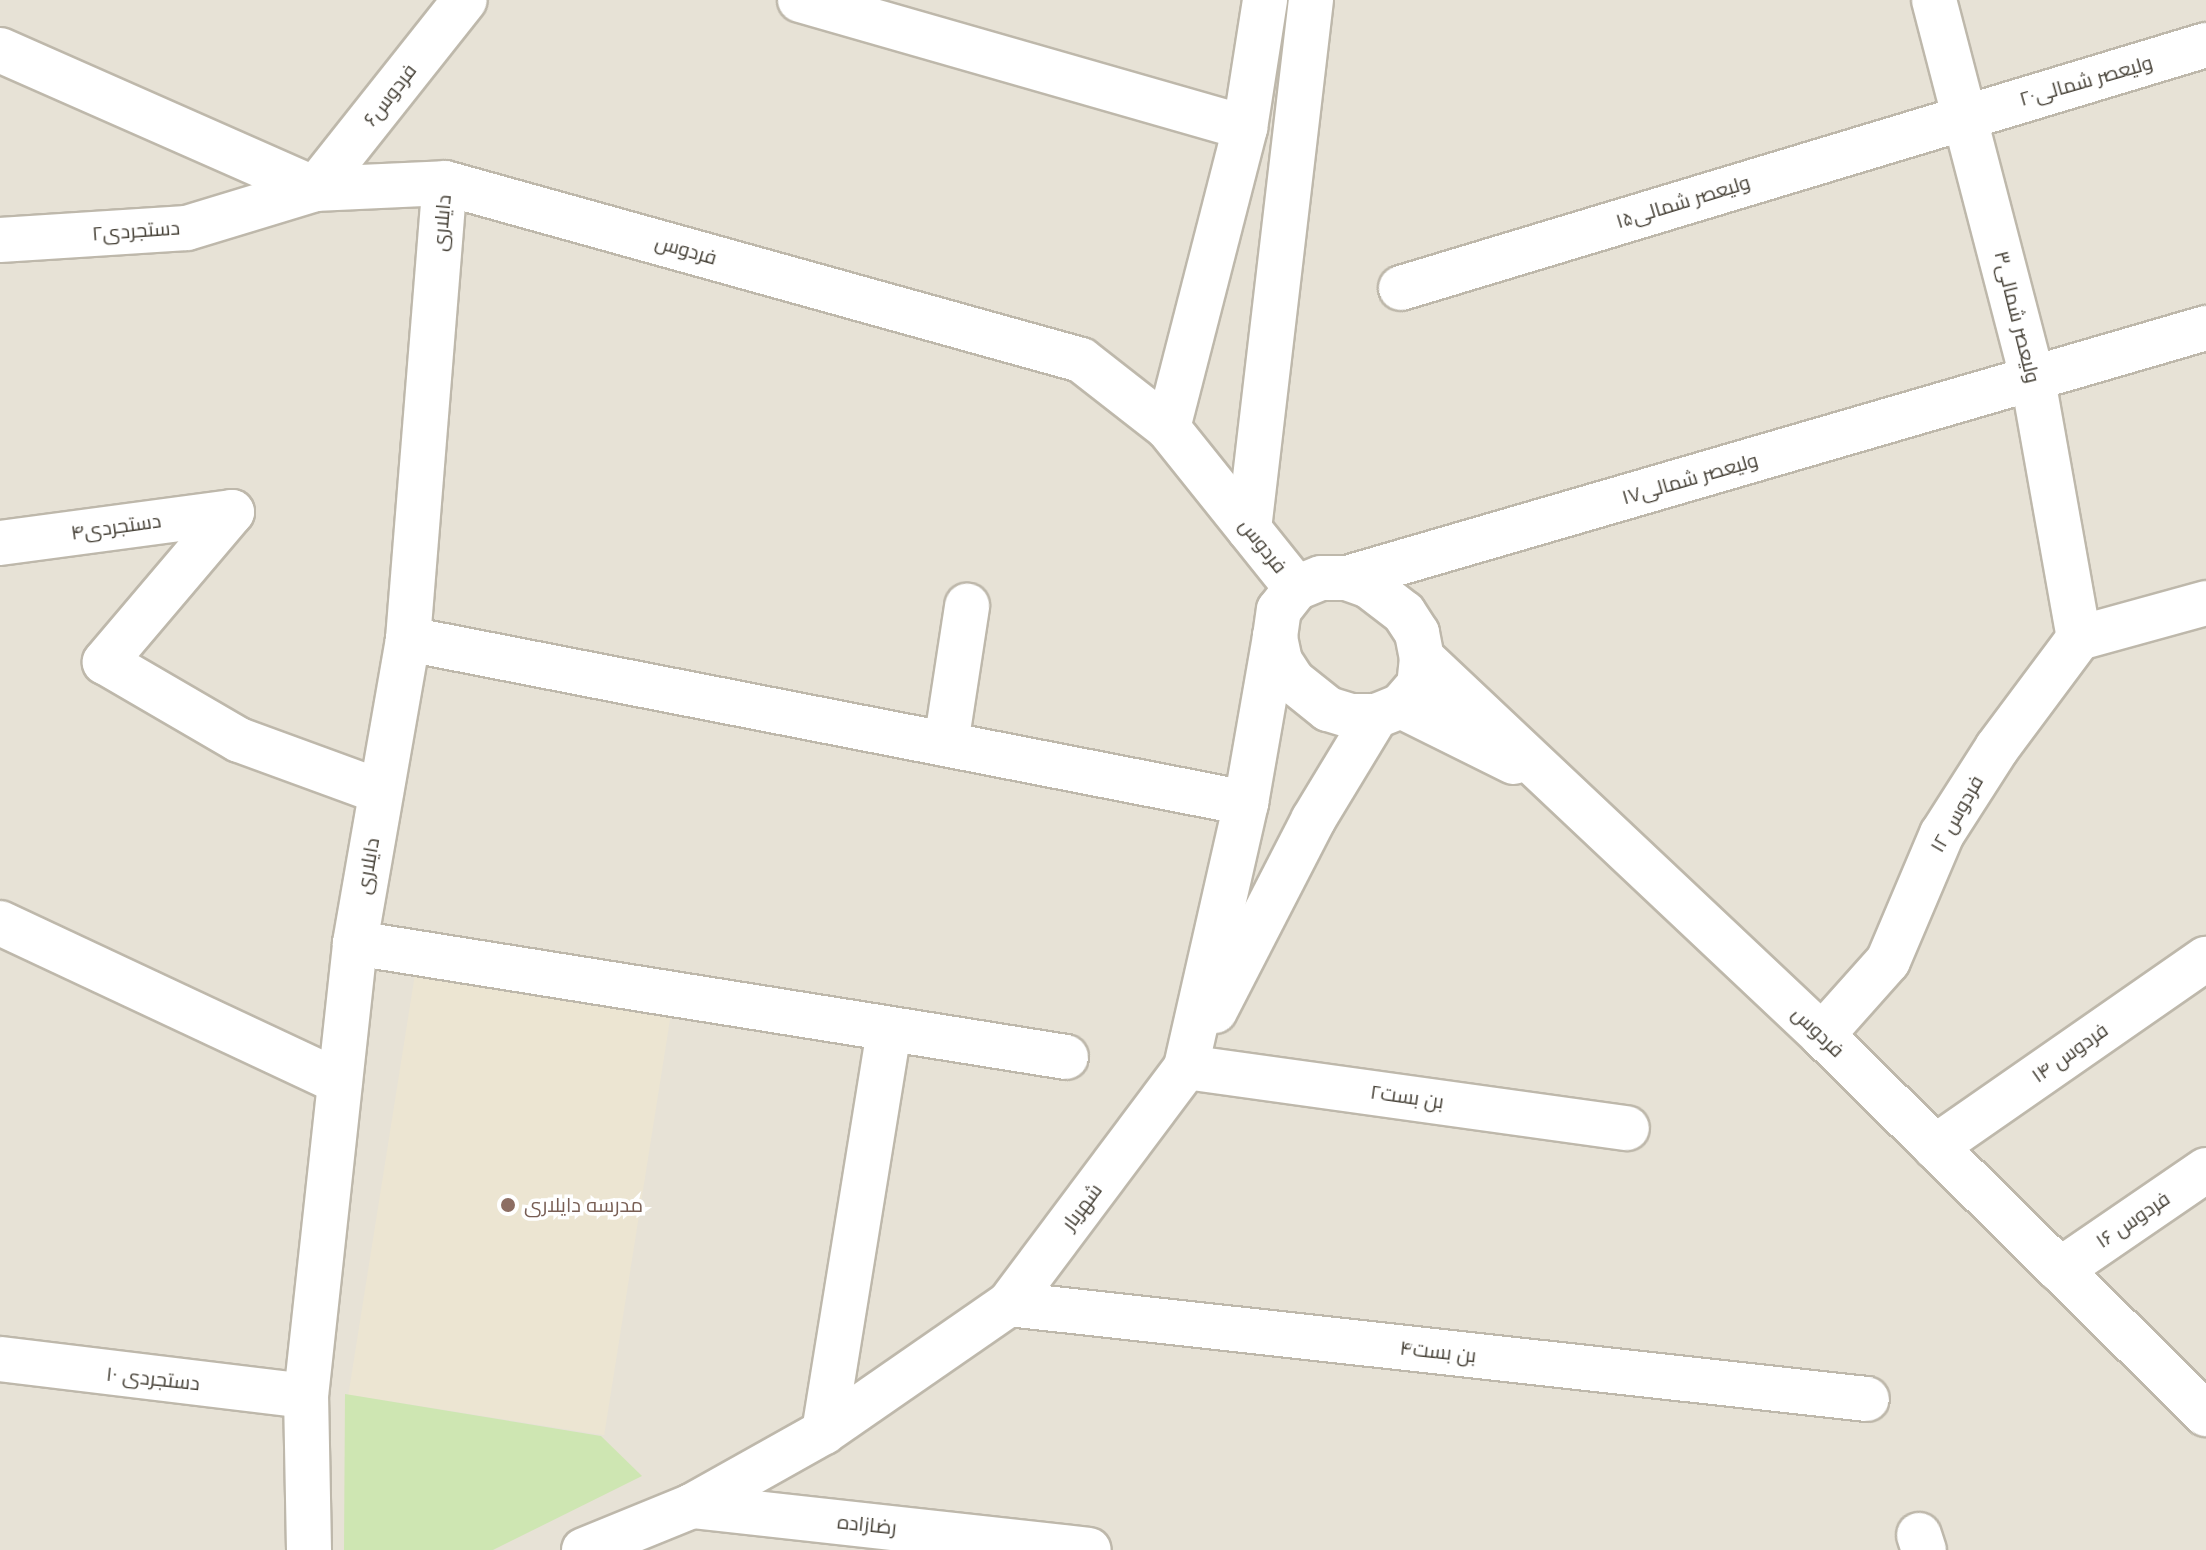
<!DOCTYPE html>
<html>
<head>
<meta charset="utf-8">
<style>
	body { margin:0 }
	#map { position:relative; width:2206px; height:1550px; overflow:hidden; background:#f3f0e8; font-family:Montserrat,Cairo,sans-serif }
	div>[style] { position:absolute }
	[style*='--x'] { left:calc(var(--x)*1px); top:calc(var(--y)*1px); width:calc(var(--w)*1px); rotate:calc(var(--a)*1deg) }
	.residential>* { inset:0; background:#e7e2d6; transform-origin:0 0 }
	.education>* { inset:0; background:#ece5d2; transform-origin:0 0 }
	.green>* { inset:0; background:#cee6b2 }
	.roads { filter:drop-shadow(2px 0 #beb8ab) drop-shadow(-2px 0 #beb8ab) drop-shadow(0 2px #beb8ab) drop-shadow(0 -2px #beb8ab) }
	.minor>* { height:44px; margin:-22px; padding:0 22px; transform-origin:22px; border-radius:22px; background:#fff }
	.dots>* { width:22px; height:22px; translate:-50% -50%; box-sizing:border-box; border:4px solid #fff; border-radius:50% }
	span { translate:-50% -50%; white-space:nowrap; text-align:center; line-height:1.15; -webkit-text-stroke:7px #fff; paint-order:stroke }
	.street-label { font-size:20px; color:#464137 }
	.education-label { font-size:20px; color:#785e54 }
	.left { translate:0 -50%; text-align:left }
</style>
</head>
<body>
<div id="map">
	<div class="residential">
		<i style="left:0;top:0;width:2206px;height:1550px"></i>
	</div>
	<div class="education">
		<i style="left:415px;top:974px;width:259px;height:426px;rotate:9deg"></i>
	</div>
	<div class="green">
		<i style="clip-path:polygon(345px 1394px,601px 1436px,642px 1476px,493px 1550px,344px 1550px)"></i>
	</div>
	<div class="roads">
		<div class="minor">
			<i style="--x:800;--y:0;--w:463;--a:16"></i>
			<i style="--x:1934;--y:0;--w:393;--a:75.4"></i>
			<i style="--x:2033;--y:380;--w:262;--a:79.9"></i>
			<i style="--x:0;--y:50;--w:344;--a:23.8"></i>
			<i style="--x:315;--y:189;--w:130;--a:-2.6"></i>
			<i style="--x:445;--y:183;--w:660;--a:15.55"></i>
			<i style="--x:1081;--y:360;--w:110;--a:38"></i>
			<i style="--x:1168;--y:428;--w:205;--a:51.3"></i>
			<i style="--x:315;--y:189;--w:241;--a:-51.6"></i>
			<i style="--x:0;--y:240;--w:187;--a:-3.7"></i>
			<i style="--x:187;--y:228;--w:134;--a:-16.9"></i>
			<i style="--x:1401;--y:288;--w:841;--a:-16.8"></i>
			<i style="--x:1168;--y:428;--w:310;--a:-75.6"></i>
			<i style="--x:1245;--y:128;--w:130;--a:-81.1"></i>
			<i style="--x:232;--y:512;--w:197;--a:130.3"></i>
			<i style="--x:105;--y:662;--w:155;--a:30.2"></i>
			<i style="--x:239;--y:740;--w:151;--a:20.1"></i>
			<i style="--x:1249;--y:529;--w:533;--a:-83.32"></i>
			<i style="--x:0;--y:543;--w:234;--a:-7.6"></i>
			<i style="--x:1321;--y:578;--w:26;--a:0"></i>
			<i style="--x:1347;--y:578;--w:23;--a:20"></i>
			<i style="--x:1369;--y:586;--w:44;--a:37.6"></i>
			<i style="--x:1404;--y:613;--w:24;--a:57"></i>
			<i style="--x:1417;--y:633;--w:25;--a:79"></i>
			<i style="--x:1422;--y:658;--w:27;--a:96"></i>
			<i style="--x:1419;--y:685;--w:28;--a:131"></i>
			<i style="--x:1401;--y:706;--w:27;--a:158"></i>
			<i style="--x:1376;--y:716;--w:25;--a:180"></i>
			<i style="--x:1351;--y:716;--w:24;--a:-163"></i>
			<i style="--x:1328;--y:709;--w:45;--a:-141.3"></i>
			<i style="--x:1293;--y:681;--w:24;--a:-123"></i>
			<i style="--x:1280;--y:661;--w:25;--a:-102"></i>
			<i style="--x:1275;--y:637;--w:27;--a:-82"></i>
			<i style="--x:1279;--y:610;--w:28;--a:-52"></i>
			<i style="--x:1296;--y:588;--w:27;--a:-22"></i>
			<i style="--x:1347;--y:578;--w:895;--a:-16.23"></i>
			<i style="--x:2079;--y:638;--w:132;--a:-15.4"></i>
			<i style="--x:408;--y:639;--w:854;--a:11.07"></i>
			<i style="--x:1422;--y:658;--w:550;--a:43.3"></i>
			<i style="--x:1822;--y:1035;--w:540;--a:44.62"></i>
			<i style="--x:1401;--y:706;--w:126;--a:26.4"></i>
			<i style="--x:946;--y:744;--w:140;--a:-81.3"></i>
			<i style="--x:0;--y:923;--w:375;--a:25.1"></i>
			<i style="--x:355;--y:943;--w:720;--a:9.11"></i>
			<i style="--x:1215;--y:1011;--w:215;--a:-62.8"></i>
			<i style="--x:1313;--y:820;--w:122;--a:-58.8"></i>
			<i style="--x:1822;--y:1035;--w:99;--a:-48.3"></i>
			<i style="--x:1888;--y:961;--w:138;--a:-67"></i>
			<i style="--x:1942;--y:834;--w:102;--a:-57.4"></i>
			<i style="--x:1997;--y:748;--w:137;--a:-53.3"></i>
			<i style="--x:1186;--y:1067;--w:445;--a:7.9"></i>
			<i style="--x:1935;--y:1147;--w:330;--a:-34.8"></i>
			<i style="--x:2060;--y:1270;--w:177;--a:-34.4"></i>
			<i style="--x:1009;--y:1304;--w:863;--a:6.32"></i>
			<i style="--x:0;--y:1359;--w:308;--a:6.9"></i>
			<i style="--x:824;--y:1432;--w:408;--a:-80.8"></i>
			<i style="--x:692;--y:1506;--w:399;--a:6.3"></i>
			<i style="--x:1919;--y:1535;--w:16;--a:72"></i>
			<i style="--x:309;--y:1550;--w:154;--a:-91.1"></i>
			<i style="--x:306;--y:1396;--w:456;--a:-83.8"></i>
			<i style="--x:355;--y:943;--w:309;--a:-80.1"></i>
			<i style="--x:408;--y:639;--w:457;--a:-85.4"></i>
			<i style="--x:584;--y:1550;--w:117;--a:-22.2"></i>
			<i style="--x:692;--y:1506;--w:151;--a:-29.3"></i>
			<i style="--x:824;--y:1432;--w:225;--a:-34.7"></i>
			<i style="--x:1009;--y:1304;--w:296;--a:-53.2"></i>
			<i style="--x:1186;--y:1067;--w:271;--a:-77.2"></i>
			<i style="--x:1246;--y:803;--w:169;--a:-80.1"></i>
		</div>
	</div>
	<div class="dots">
		<i style="left:508px;top:1205px;background:#8d6e63"></i>
	</div>
	<div class="street-label">
		<span style="left:2086px;top:81px;rotate:-16deg">ولیعصر شمالی۲۰</span>
		<span style="left:390px;top:95px;rotate:-52deg">فردوس۶</span>
		<span style="left:1683px;top:202px;rotate:-17deg">ولیعصر شمالی۱۵</span>
		<span style="left:442px;top:223px;rotate:-85deg">دایلاری</span>
		<span style="left:136px;top:231px;rotate:-4deg">دستجردی۲</span>
		<span style="left:686px;top:250px;rotate:16deg">فردوس</span>
		<span style="left:2017px;top:317px;rotate:76deg">ولیعصر شمالی۳</span>
		<span style="left:1690px;top:479px;rotate:-16deg">ولیعصر شمالی۱۷</span>
		<span style="left:116px;top:527px;rotate:-8deg">دستجردی۴</span>
		<span style="left:1263px;top:546px;rotate:52deg">فردوس</span>
		<span style="left:1957px;top:814px;rotate:-60deg">فردوس ۱۲</span>
		<span style="left:368px;top:866px;rotate:-80deg">دایلاری</span>
		<span style="left:1818px;top:1032px;rotate:44deg">فردوس</span>
		<span style="left:2070px;top:1053px;rotate:-35deg">فردوس ۱۴</span>
		<span style="left:1407px;top:1097px;rotate:8deg">بن بست۲</span>
		<span style="left:1082px;top:1207px;rotate:-53deg">شهریار</span>
		<span style="left:2133px;top:1220px;rotate:-34deg">فردوس ۱۶</span>
		<span style="left:1438px;top:1352px;rotate:6deg">بن بست۴</span>
		<span style="left:153px;top:1379px;rotate:6deg">دستجردی ۱۰</span>
		<span style="left:867px;top:1525px;rotate:6deg">رضازاده</span>
	</div>
	<div class="education-label">
		<span class="left" style="left:524px;top:1205px">مدرسه دایلاری</span>
	</div>
</div>
</body>
</html>
